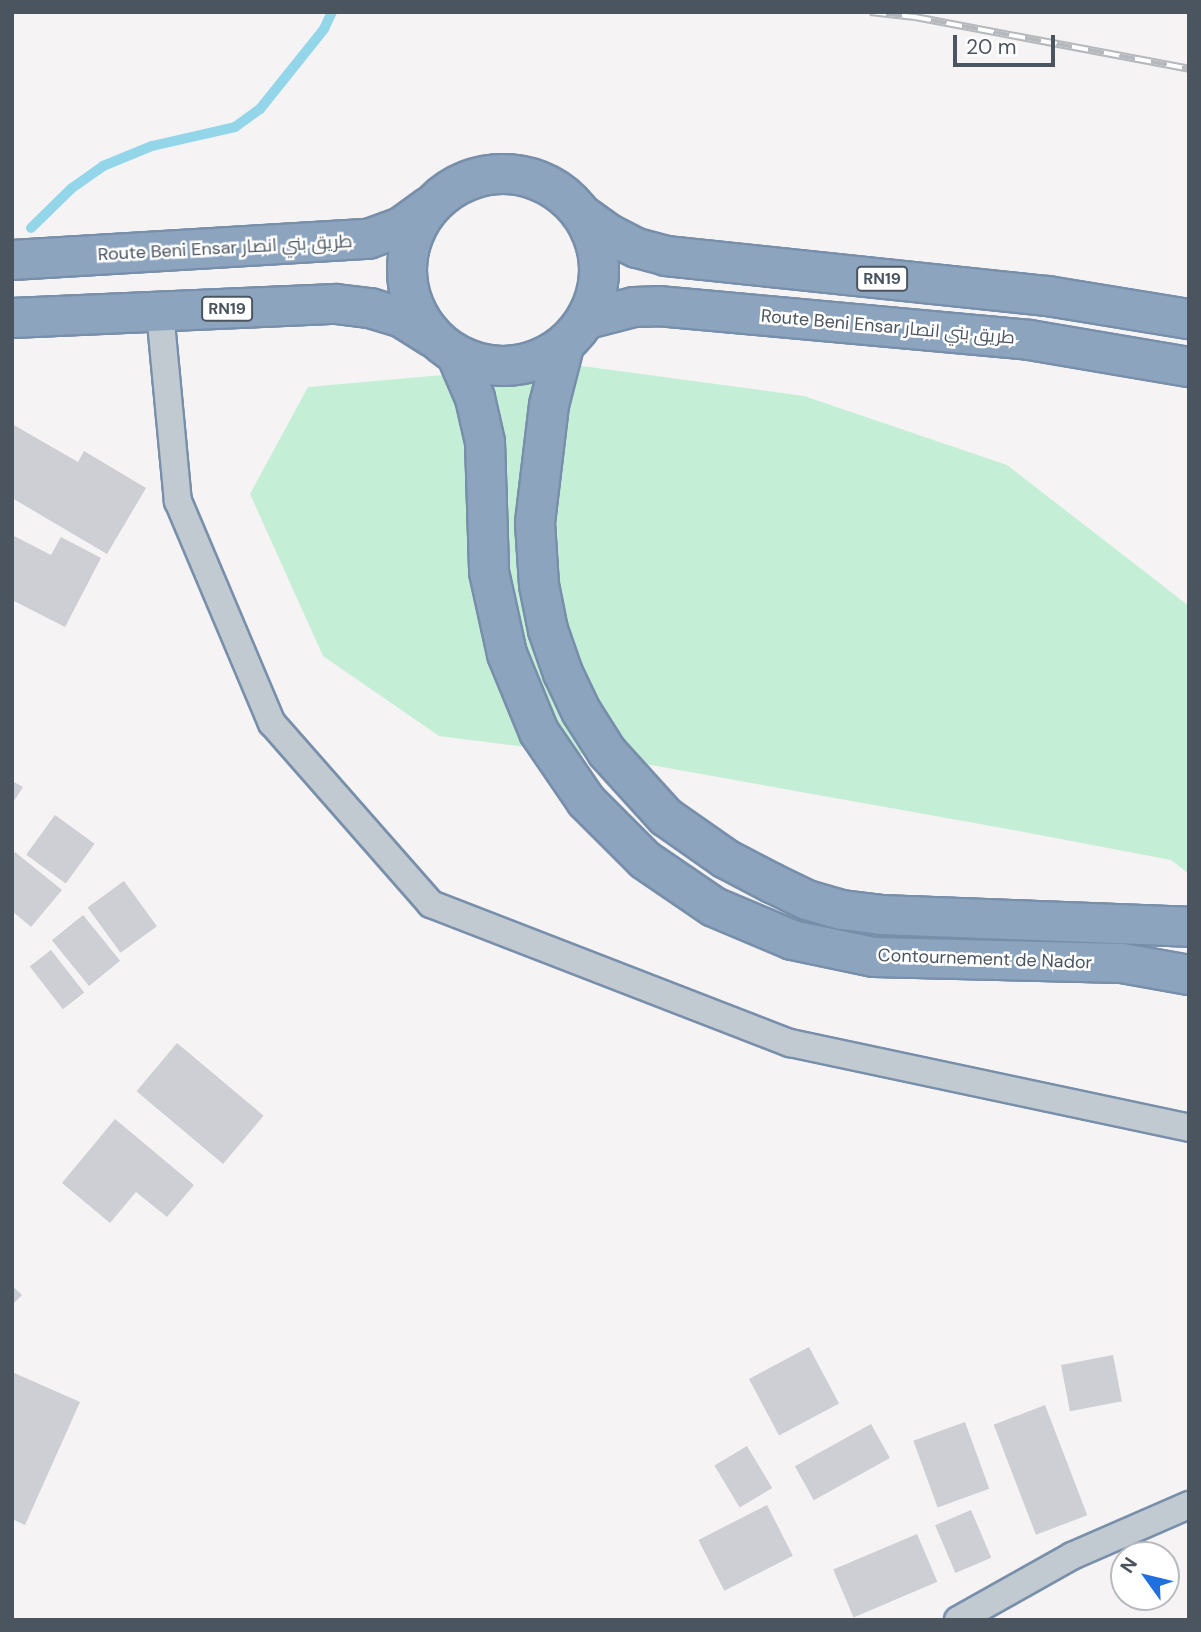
<!DOCTYPE html>
<html>
<head>
<meta charset="utf-8">
<style>
	body { margin:0 }
	#map { position:relative; width:1201px; height:1632px; overflow:hidden; background:#f5f3f3; font-family:"DM Sans",Cairo,sans-serif }
	div>[style] { position:absolute }
	[style*='--x'] { left:calc(var(--x)*1px); top:calc(var(--y)*1px); width:calc(var(--w)*1px); rotate:calc(var(--a)*1deg) }
	.green>* { inset:0; background:#c4efd6 }
	.stream>* { height:10px; margin:-5px; padding:0 5px; transform-origin:5px; border-radius:5px; background:#93d6ea }
	.building>* { inset:0; background:#cdcfd5; transform-origin:0 0 }
	.roads { filter:drop-shadow(2px 0 #788fab) drop-shadow(-2px 0 #788fab) drop-shadow(0 2px #788fab) drop-shadow(0 -2px #788fab) }
	.street>* { height:26px; margin:-13px; padding:0 13px; transform-origin:13px; border-radius:13px; background:#c1c9d1 }
	.highway>* { height:38px; margin:-19px; padding:0 19px; transform-origin:19px; border-radius:19px; background:#8da4bf }
	.highway>.ring { margin:-19px; padding:0; box-sizing:content-box; background:none; border:38px solid #8da4bf; border-radius:50% }
	.rail>* { height:8px; margin-top:-4px; transform-origin:0; background:repeating-linear-gradient(90deg,#fff 0 16px,#b5b8bc 0 32px); box-sizing:border-box; border-block:2px solid #b5b8bc }
	span { translate:-50% -50%; white-space:nowrap; text-align:center; line-height:1.15; -webkit-text-stroke:5px #fff; paint-order:stroke }
	.shield-label span { padding:2px 5px; background:#fff; border:2px solid; border-radius:5px; -webkit-text-stroke-width:0 }
	.shield-label { font-size:16px; color:#4b5560; font-weight:700 }
	.street-label { font-size:18px; color:#4b5560 }
	.frame { position:absolute; inset:0; border:14px solid #4b5560; pointer-events:none }
	.north { position:absolute; left:1110px; top:1541px; width:70px; height:70px; box-sizing:border-box; background:#fff; border:2px solid #b7bbbf; border-radius:50%; rotate:304deg; font-size:19px; font-weight:700; line-height:28px; text-align:center; color:#4b5560 }
	.north::after { content:''; display:block; margin:auto; width:24px; height:32px; background:#2170e0; clip-path:polygon(50% 0,100% 100%,50% 72%,0 100%) }
	.scale { position:absolute; left:953px; top:35px; width:102px; height:32px; box-sizing:border-box; border:4px solid #4b5560; border-top:0; padding-left:9px; font-size:21px; line-height:24px; white-space:nowrap; color:#4b5560; -webkit-text-stroke:5px #fff; paint-order:stroke }
</style>
</head>
<body>
<div id="map">
	<div class="green">
		<i style="clip-path:polygon(567px 364px,804px 396px,1007px 465px,1189px 606px,1189px 874px,1171px 860px,1008px 829px,612px 758px,439px 736px,323px 656px,250px 494px,308px 387px)"></i>
	</div>
	<div class="stream">
		<i style="--x:31;--y:228;--w:57;--a:-44.3"></i>
		<i style="--x:72;--y:188;--w:38;--a:-35"></i>
		<i style="--x:103;--y:166;--w:53;--a:-22.2"></i>
		<i style="--x:152;--y:146;--w:85;--a:-12.9"></i>
		<i style="--x:235;--y:127;--w:31;--a:-36"></i>
		<i style="--x:260;--y:109;--w:102;--a:-51.3"></i>
		<i style="--x:324;--y:29;--w:19;--a:-65"></i>
	</div>
	<div class="building">
		<i style="clip-path:polygon(12px 424px,78px 462px,84px 451px,146px 488px,107px 554px,12px 498px)"></i>
		<i style="clip-path:polygon(12px 535px,51px 555px,61px 537px,101px 558px,65px 627px,12px 600px)"></i>
		<i style="clip-path:polygon(12px 781px,23px 787px,12px 804px)"></i>
		<i style="left:55px;top:815px;width:49px;height:49px;rotate:36deg"></i>
		<i style="clip-path:polygon(15px 852px,62px 890px,31px 927px,12px 911px,12px 856px)"></i>
		<i style="left:124px;top:881px;width:56px;height:45px;rotate:54deg"></i>
		<i style="left:83px;top:915px;width:59px;height:40px;rotate:51deg"></i>
		<i style="left:51px;top:950px;width:54px;height:27px;rotate:52deg"></i>
		<i style="left:177px;top:1043px;width:113px;height:63px;rotate:40deg"></i>
		<i style="clip-path:polygon(115px 1119px,194px 1185px,167px 1217px,136px 1192px,110px 1223px,62px 1183px)"></i>
		<i style="clip-path:polygon(12px 1286px,22px 1295px,12px 1305px)"></i>
		<i style="left:809px;top:1347px;width:64px;height:68px;rotate:62deg"></i>
		<i style="left:1113px;top:1355px;width:47px;height:53px;rotate:79deg"></i>
		<i style="clip-path:polygon(12px 1372px,80px 1402px,25px 1525px,12px 1519px)"></i>
		<i style="left:1045px;top:1405px;width:118px;height:55px;rotate:69deg"></i>
		<i style="left:965px;top:1422px;width:71px;height:55px;rotate:70deg"></i>
		<i style="left:871px;top:1424px;width:39px;height:87px;rotate:61deg"></i>
		<i style="left:747px;top:1446px;width:49px;height:38px;rotate:59deg"></i>
		<i style="left:767px;top:1505px;width:57px;height:77px;rotate:63deg"></i>
		<i style="left:971px;top:1510px;width:52px;height:39px;rotate:67deg"></i>
		<i style="left:917px;top:1534px;width:52px;height:91px;rotate:67deg"></i>
	</div>
	<div class="roads">
		<div class="street">
			<i style="--x:160;--y:312;--w:190;--a:84.6"></i>
			<i style="--x:178;--y:501;--w:241;--a:67.1"></i>
			<i style="--x:272;--y:723;--w:241;--a:48.7"></i>
			<i style="--x:431;--y:904;--w:385;--a:21.2"></i>
			<i style="--x:790;--y:1043;--w:408;--a:12"></i>
			<i style="--x:958;--y:1620;--w:131;--a:-29.3"></i>
			<i style="--x:1072;--y:1556;--w:128;--a:-23.6"></i>
		</div>
		<div class="highway">
			<i class="ring" style="left:407px;top:174px;width:154px;height:154px"></i>
			<i style="--x:584;--y:216;--w:31;--a:36"></i>
			<i style="--x:609;--y:234;--w:31;--a:27"></i>
			<i style="--x:637;--y:248;--w:30;--a:15"></i>
			<i style="--x:666;--y:256;--w:384;--a:6"></i>
			<i style="--x:1048;--y:296;--w:143;--a:9.3"></i>
			<i style="--x:12;--y:260;--w:357;--a:-3.4"></i>
			<i style="--x:368;--y:239;--w:35;--a:-20"></i>
			<i style="--x:401;--y:227;--w:34;--a:-36"></i>
			<i style="--x:12;--y:318;--w:324;--a:-2.5"></i>
			<i style="--x:336;--y:304;--w:34;--a:7"></i>
			<i style="--x:370;--y:308;--w:34;--a:17"></i>
			<i style="--x:402;--y:318;--w:36;--a:32"></i>
			<i style="--x:587;--y:319;--w:49;--a:-14.3"></i>
			<i style="--x:634;--y:307;--w:24;--a:-2"></i>
			<i style="--x:658;--y:306;--w:373;--a:5.2"></i>
			<i style="--x:1029;--y:340;--w:162;--a:9.6"></i>
			<i style="--x:564;--y:346;--w:61;--a:104.3"></i>
			<i style="--x:549;--y:405;--w:119;--a:96.8"></i>
			<i style="--x:535;--y:523;--w:62;--a:86.3"></i>
			<i style="--x:539;--y:585;--w:46;--a:78.7"></i>
			<i style="--x:548;--y:630;--w:46;--a:70.8"></i>
			<i style="--x:563;--y:673;--w:42;--a:64.7"></i>
			<i style="--x:581;--y:711;--w:49;--a:57.6"></i>
			<i style="--x:607;--y:752;--w:88;--a:47.8"></i>
			<i style="--x:666;--y:817;--w:73;--a:35"></i>
			<i style="--x:726;--y:859;--w:52;--a:27.6"></i>
			<i style="--x:772;--y:883;--w:39;--a:26"></i>
			<i style="--x:807;--y:900;--w:36;--a:16"></i>
			<i style="--x:842;--y:910;--w:39;--a:7"></i>
			<i style="--x:881;--y:915;--w:308;--a:2.2"></i>
			<i style="--x:457;--y:356;--w:46;--a:66.8"></i>
			<i style="--x:475;--y:398;--w:45;--a:77.2"></i>
			<i style="--x:485;--y:442;--w:130;--a:88.2"></i>
			<i style="--x:489;--y:572;--w:84;--a:77.6"></i>
			<i style="--x:507;--y:654;--w:84;--a:67.7"></i>
			<i style="--x:539;--y:732;--w:83;--a:55.7"></i>
			<i style="--x:586;--y:801;--w:83;--a:45"></i>
			<i style="--x:645;--y:860;--w:83;--a:34.3"></i>
			<i style="--x:714;--y:907;--w:85;--a:22.9"></i>
			<i style="--x:792;--y:940;--w:84;--a:11.7"></i>
			<i style="--x:874;--y:957;--w:248;--a:1.4"></i>
			<i style="--x:1122;--y:963;--w:68;--a:10.2"></i>
		</div>
	</div>
	<div class="rail">
		<i style="--x:870;--y:12;--w:45;--a:6.3"></i>
		<i style="--x:915;--y:17;--w:279;--a:10.7"></i>
	</div>
	<div class="shield-label">
		<span style="left:882px;top:279px">RN19</span>
		<span style="left:227px;top:309px">RN19</span>
	</div>
	<div class="street-label">
		<span style="left:225px;top:248px;rotate:-3deg">Route Beni Ensar طريق بني انصار</span>
		<span style="left:888px;top:327px;rotate:5deg">Route Beni Ensar طريق بني انصار</span>
		<span style="left:985px;top:959px;rotate:2deg">Contournement de Nador</span>
	</div>
	<div class="frame"></div>
	<div class="north">N</div>
	<div class="scale">20 m</div>
</div>
</body>
</html>
